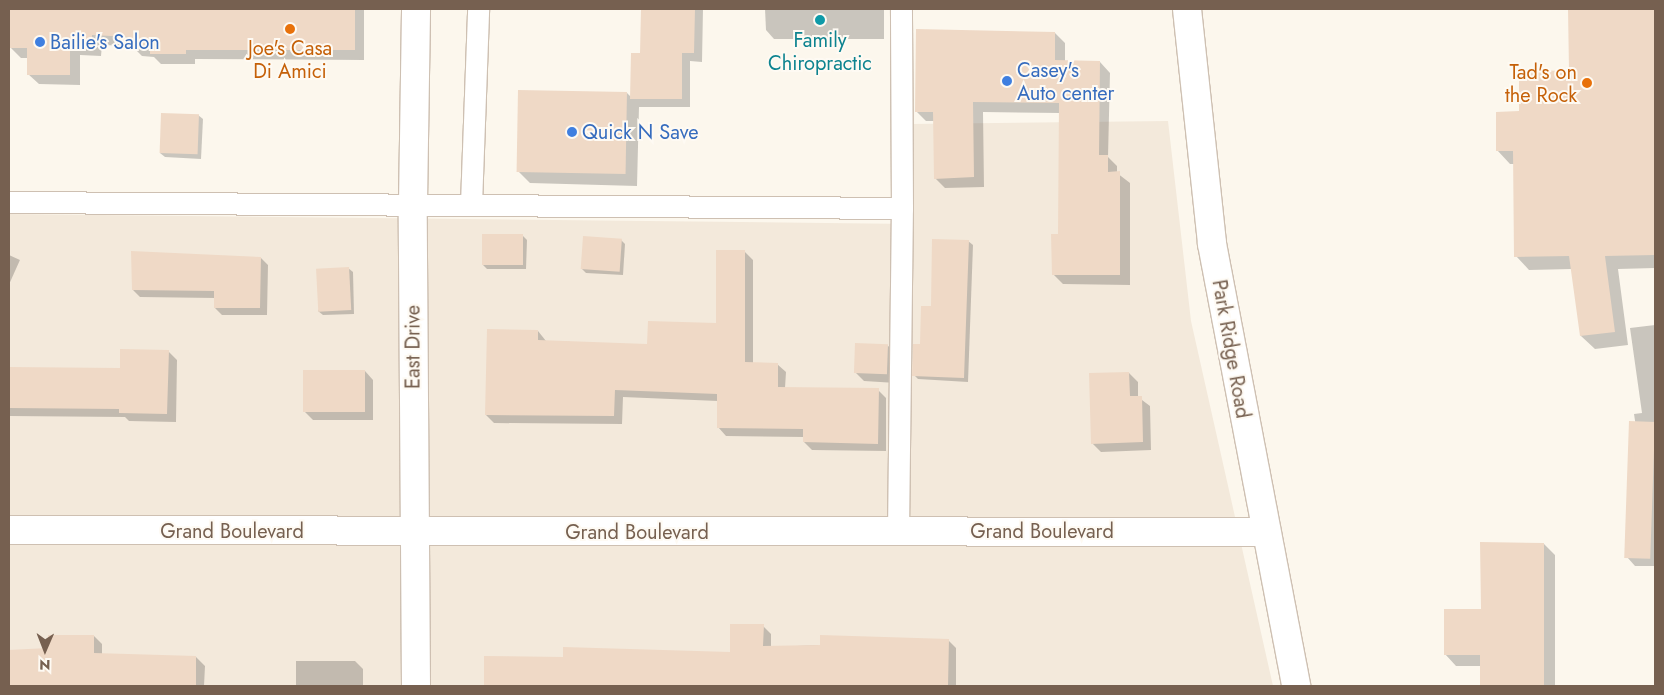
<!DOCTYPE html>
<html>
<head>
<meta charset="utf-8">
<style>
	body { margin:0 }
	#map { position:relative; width:1664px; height:695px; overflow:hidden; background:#fcf7ed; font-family:Jost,sans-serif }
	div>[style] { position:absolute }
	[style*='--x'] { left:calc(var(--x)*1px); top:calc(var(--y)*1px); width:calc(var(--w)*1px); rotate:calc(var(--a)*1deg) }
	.residential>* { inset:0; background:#f3e9db }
	.shadow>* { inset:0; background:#0003; transform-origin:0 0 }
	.building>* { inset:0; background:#efd9c6; transform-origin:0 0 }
	.roads { filter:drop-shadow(1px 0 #cec0b2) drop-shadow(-1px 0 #cec0b2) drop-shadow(0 1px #cec0b2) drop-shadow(0 -1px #cec0b2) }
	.service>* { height:21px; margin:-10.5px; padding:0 10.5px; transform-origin:10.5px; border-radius:10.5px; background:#fff }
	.minor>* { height:28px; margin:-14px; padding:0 14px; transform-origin:14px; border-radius:14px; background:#fff }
	.dots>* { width:14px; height:14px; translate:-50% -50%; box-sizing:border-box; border:2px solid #fefaf3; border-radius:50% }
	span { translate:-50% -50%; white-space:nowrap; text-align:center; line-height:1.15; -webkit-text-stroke:4px #fefaf3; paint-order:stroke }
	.culture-label { font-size:20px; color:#0d838f }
	.shop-label { font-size:20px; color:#366cbe }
	.left { translate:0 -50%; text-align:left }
	.food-label { font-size:20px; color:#c56008 }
	.right { translate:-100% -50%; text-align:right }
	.street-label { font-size:20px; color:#766050 }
	.frame { position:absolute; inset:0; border:10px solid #766050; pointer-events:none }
	.north { position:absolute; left:20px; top:625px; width:50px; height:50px; -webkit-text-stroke:4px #fefaf3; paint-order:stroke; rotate:181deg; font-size:14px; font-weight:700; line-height:20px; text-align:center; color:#766050 }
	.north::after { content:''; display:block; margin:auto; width:18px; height:22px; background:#766050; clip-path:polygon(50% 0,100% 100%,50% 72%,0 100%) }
</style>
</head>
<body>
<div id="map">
	<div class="residential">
		<i style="clip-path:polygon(1168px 121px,1191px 321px,1273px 686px,9px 686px,9px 214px,912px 224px,911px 124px)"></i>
	</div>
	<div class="shadow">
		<i style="clip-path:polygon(11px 9px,364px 9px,364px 60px,195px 59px,195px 64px,161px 64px,154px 57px,142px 56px,132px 46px,102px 45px,101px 56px,80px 55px,80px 85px,39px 84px,28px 74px,28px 58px,21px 58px,11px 48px)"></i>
		<i style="clip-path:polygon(642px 9px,703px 9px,702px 62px,690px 61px,690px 107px,639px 107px,637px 186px,530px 183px,518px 171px,627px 93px,632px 98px,642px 54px)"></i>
		<i style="clip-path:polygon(765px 9px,884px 9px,884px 39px,774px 39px,766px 30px)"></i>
		<i style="clip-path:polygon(1570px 9px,1655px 9px,1655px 268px,1618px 269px,1628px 345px,1595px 349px,1581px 336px,1572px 269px,1529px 270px,1516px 256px,1515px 164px,1510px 164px,1497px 150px,1520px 113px,1570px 72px)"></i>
		<i style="clip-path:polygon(1055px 33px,1065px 43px,1065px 62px,1100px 62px,1110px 73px,1108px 157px,1117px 166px,1117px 173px,1130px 183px,1130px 285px,1063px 284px,1053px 274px,1060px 235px,1060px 113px,983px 112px,984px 187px,945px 188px,935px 178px,934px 121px,926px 121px,916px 111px)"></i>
		<i style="clip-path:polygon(198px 115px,203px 119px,201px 159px,165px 157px,160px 153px)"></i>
		<i style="clip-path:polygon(523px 236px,527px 240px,526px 269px,487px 269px,483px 265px)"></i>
		<i style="clip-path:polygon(621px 240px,625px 244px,623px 275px,586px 273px,582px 269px)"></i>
		<i style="clip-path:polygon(968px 241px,973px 245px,968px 382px,918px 379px,914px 375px,932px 307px)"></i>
		<i style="clip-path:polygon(744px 251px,753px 260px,753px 364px,777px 364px,786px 372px,785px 388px,878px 390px,886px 398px,886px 451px,812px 450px,804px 442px,804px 437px,726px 436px,718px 427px,718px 401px,623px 397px,622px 424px,494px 423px,486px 415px,538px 331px,546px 341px,648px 345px,717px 324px)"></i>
		<i style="left:9px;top:255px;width:12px;height:38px;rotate:24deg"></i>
		<i style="clip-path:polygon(261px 258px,268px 265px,267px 315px,222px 315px,215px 308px,215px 298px,140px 297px,133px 290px)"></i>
		<i style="clip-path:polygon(348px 268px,353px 272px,354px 314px,323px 315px,318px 311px)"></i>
		<i style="clip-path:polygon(1655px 325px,1655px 566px,1635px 566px,1627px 557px,1643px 474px,1634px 414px,1642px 413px,1630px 328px)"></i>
		<i style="clip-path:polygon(887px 345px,896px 353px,896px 383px,864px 381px,855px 372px)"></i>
		<i style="clip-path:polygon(168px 351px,177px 360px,176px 422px,129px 421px,125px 417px,9px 416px,9px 369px,121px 369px)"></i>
		<i style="clip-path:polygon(365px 371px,373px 380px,373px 420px,313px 420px,304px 411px)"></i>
		<i style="clip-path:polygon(1129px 373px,1138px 382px,1138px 397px,1150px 406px,1151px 450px,1101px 452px,1092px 443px)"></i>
		<i style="clip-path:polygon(1544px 544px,1555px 555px,1555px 686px,1482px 686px,1482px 666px,1456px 666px,1445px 654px)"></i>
		<i style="clip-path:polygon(763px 626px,771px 634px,771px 647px,948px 640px,956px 648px,956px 686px,485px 686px,485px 657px,564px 658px,731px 653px)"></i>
		<i style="clip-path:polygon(94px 636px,102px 644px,102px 655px,196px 657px,205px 666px,204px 686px,9px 686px,9px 651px,49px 649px)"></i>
		<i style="clip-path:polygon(296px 661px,355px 661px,363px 669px,363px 686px,296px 686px)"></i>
	</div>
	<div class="building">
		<i style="clip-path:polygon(10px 9px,355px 9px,355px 50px,186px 50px,186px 54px,150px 54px,150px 47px,130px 47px,130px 37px,92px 35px,92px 46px,70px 46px,70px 75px,27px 75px,27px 48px,10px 48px)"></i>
		<i style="clip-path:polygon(641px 9px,695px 9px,694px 53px,682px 53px,682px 99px,630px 99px,631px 53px,640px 53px)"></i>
		<i style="clip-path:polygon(1568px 9px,1655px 9px,1655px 255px,1605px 256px,1615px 332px,1580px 336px,1569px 256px,1514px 257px,1513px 151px,1496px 151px,1496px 112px,1519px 111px,1519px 70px,1569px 71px)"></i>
		<i style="clip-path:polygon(916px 29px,1055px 32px,1055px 60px,1100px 61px,1099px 155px,1108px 155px,1108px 172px,1120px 171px,1120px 275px,1052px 275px,1051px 234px,1058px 234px,1059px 103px,973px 102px,974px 177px,934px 179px,933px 112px,915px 112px)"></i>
		<i style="left:518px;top:90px;width:109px;height:82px;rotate:1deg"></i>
		<i style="left:161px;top:113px;width:38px;height:40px;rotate:2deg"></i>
		<i style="left:482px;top:234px;width:41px;height:31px"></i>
		<i style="left:583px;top:236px;width:39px;height:33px;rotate:4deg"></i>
		<i style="clip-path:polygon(932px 239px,969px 240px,964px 378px,912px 376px,913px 344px,920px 344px,921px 306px,931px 306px)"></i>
		<i style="clip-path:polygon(716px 250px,745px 250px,745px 362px,778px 363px,778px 387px,879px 388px,878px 444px,803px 442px,803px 429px,717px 428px,717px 394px,615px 390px,614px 416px,485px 415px,487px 329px,538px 330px,538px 340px,647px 344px,648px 321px,716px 323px)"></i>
		<i style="clip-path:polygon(131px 251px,261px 257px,260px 308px,214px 308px,214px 291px,132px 290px)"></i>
		<i style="left:349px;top:267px;width:43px;height:33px;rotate:87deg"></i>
		<i style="left:855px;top:343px;width:33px;height:30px;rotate:2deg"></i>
		<i style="clip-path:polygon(120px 349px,169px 350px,167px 414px,119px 413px,119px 409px,9px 408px,9px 367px,120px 368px)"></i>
		<i style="left:303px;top:370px;width:62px;height:42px"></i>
		<i style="clip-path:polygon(1129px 372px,1130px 396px,1142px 396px,1143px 442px,1091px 444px,1089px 373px)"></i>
		<i style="left:1629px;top:421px;width:26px;height:137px;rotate:2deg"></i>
		<i style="clip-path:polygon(1480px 542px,1544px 543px,1544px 686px,1480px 686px,1480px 655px,1444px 655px,1444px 609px,1481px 609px)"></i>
		<i style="clip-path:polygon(730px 624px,764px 624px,763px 646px,820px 645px,820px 635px,949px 639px,948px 686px,484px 686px,484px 656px,563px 657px,563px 647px,730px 652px)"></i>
		<i style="clip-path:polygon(48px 635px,94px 635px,94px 653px,196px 656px,196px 686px,9px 686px,9px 650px,48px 648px)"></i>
	</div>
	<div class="roads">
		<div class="service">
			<i style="--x:9;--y:202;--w:893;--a:0.38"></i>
			<i style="--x:471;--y:204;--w:195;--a:-87.9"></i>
			<i style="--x:898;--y:531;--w:323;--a:-89.3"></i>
			<i style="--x:902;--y:208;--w:199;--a:-90.3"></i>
		</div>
		<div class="minor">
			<i style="--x:1187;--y:9;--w:236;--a:83.9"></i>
			<i style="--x:1212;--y:244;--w:450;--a:79.2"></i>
			<i style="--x:9;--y:530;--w:1256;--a:0.09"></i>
			<i style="--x:416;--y:686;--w:483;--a:-90.4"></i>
			<i style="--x:413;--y:203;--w:194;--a:-89.1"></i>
		</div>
	</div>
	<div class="dots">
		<i style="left:820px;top:20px;background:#0f9aa8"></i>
		<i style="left:290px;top:29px;background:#e8710a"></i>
		<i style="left:40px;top:42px;background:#3f7fe0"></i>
		<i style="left:1007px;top:81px;background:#3f7fe0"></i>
		<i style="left:1587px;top:83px;background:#e8710a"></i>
		<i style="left:572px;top:132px;background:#3f7fe0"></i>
	</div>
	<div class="culture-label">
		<span style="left:820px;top:52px">Family<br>Chiropractic</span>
	</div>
	<div class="shop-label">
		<span class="left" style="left:50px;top:42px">Bailie's Salon</span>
		<span class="left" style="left:1017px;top:82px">Casey's<br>Auto center</span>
		<span class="left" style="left:582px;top:132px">Quick N Save</span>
	</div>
	<div class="food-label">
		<span style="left:290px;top:60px">Joe's Casa<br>Di Amici</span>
		<span class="right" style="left:1577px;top:84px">Tad's on<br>the Rock</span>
	</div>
	<div class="street-label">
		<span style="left:413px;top:347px;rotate:-90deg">East Drive</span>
		<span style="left:1231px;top:349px;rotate:80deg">Park Ridge Road</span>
		<span style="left:232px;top:531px">Grand Boulevard</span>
		<span style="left:1042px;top:531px">Grand Boulevard</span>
		<span style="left:637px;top:532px">Grand Boulevard</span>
	</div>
	<div class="frame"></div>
	<div class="north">N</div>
</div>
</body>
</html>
